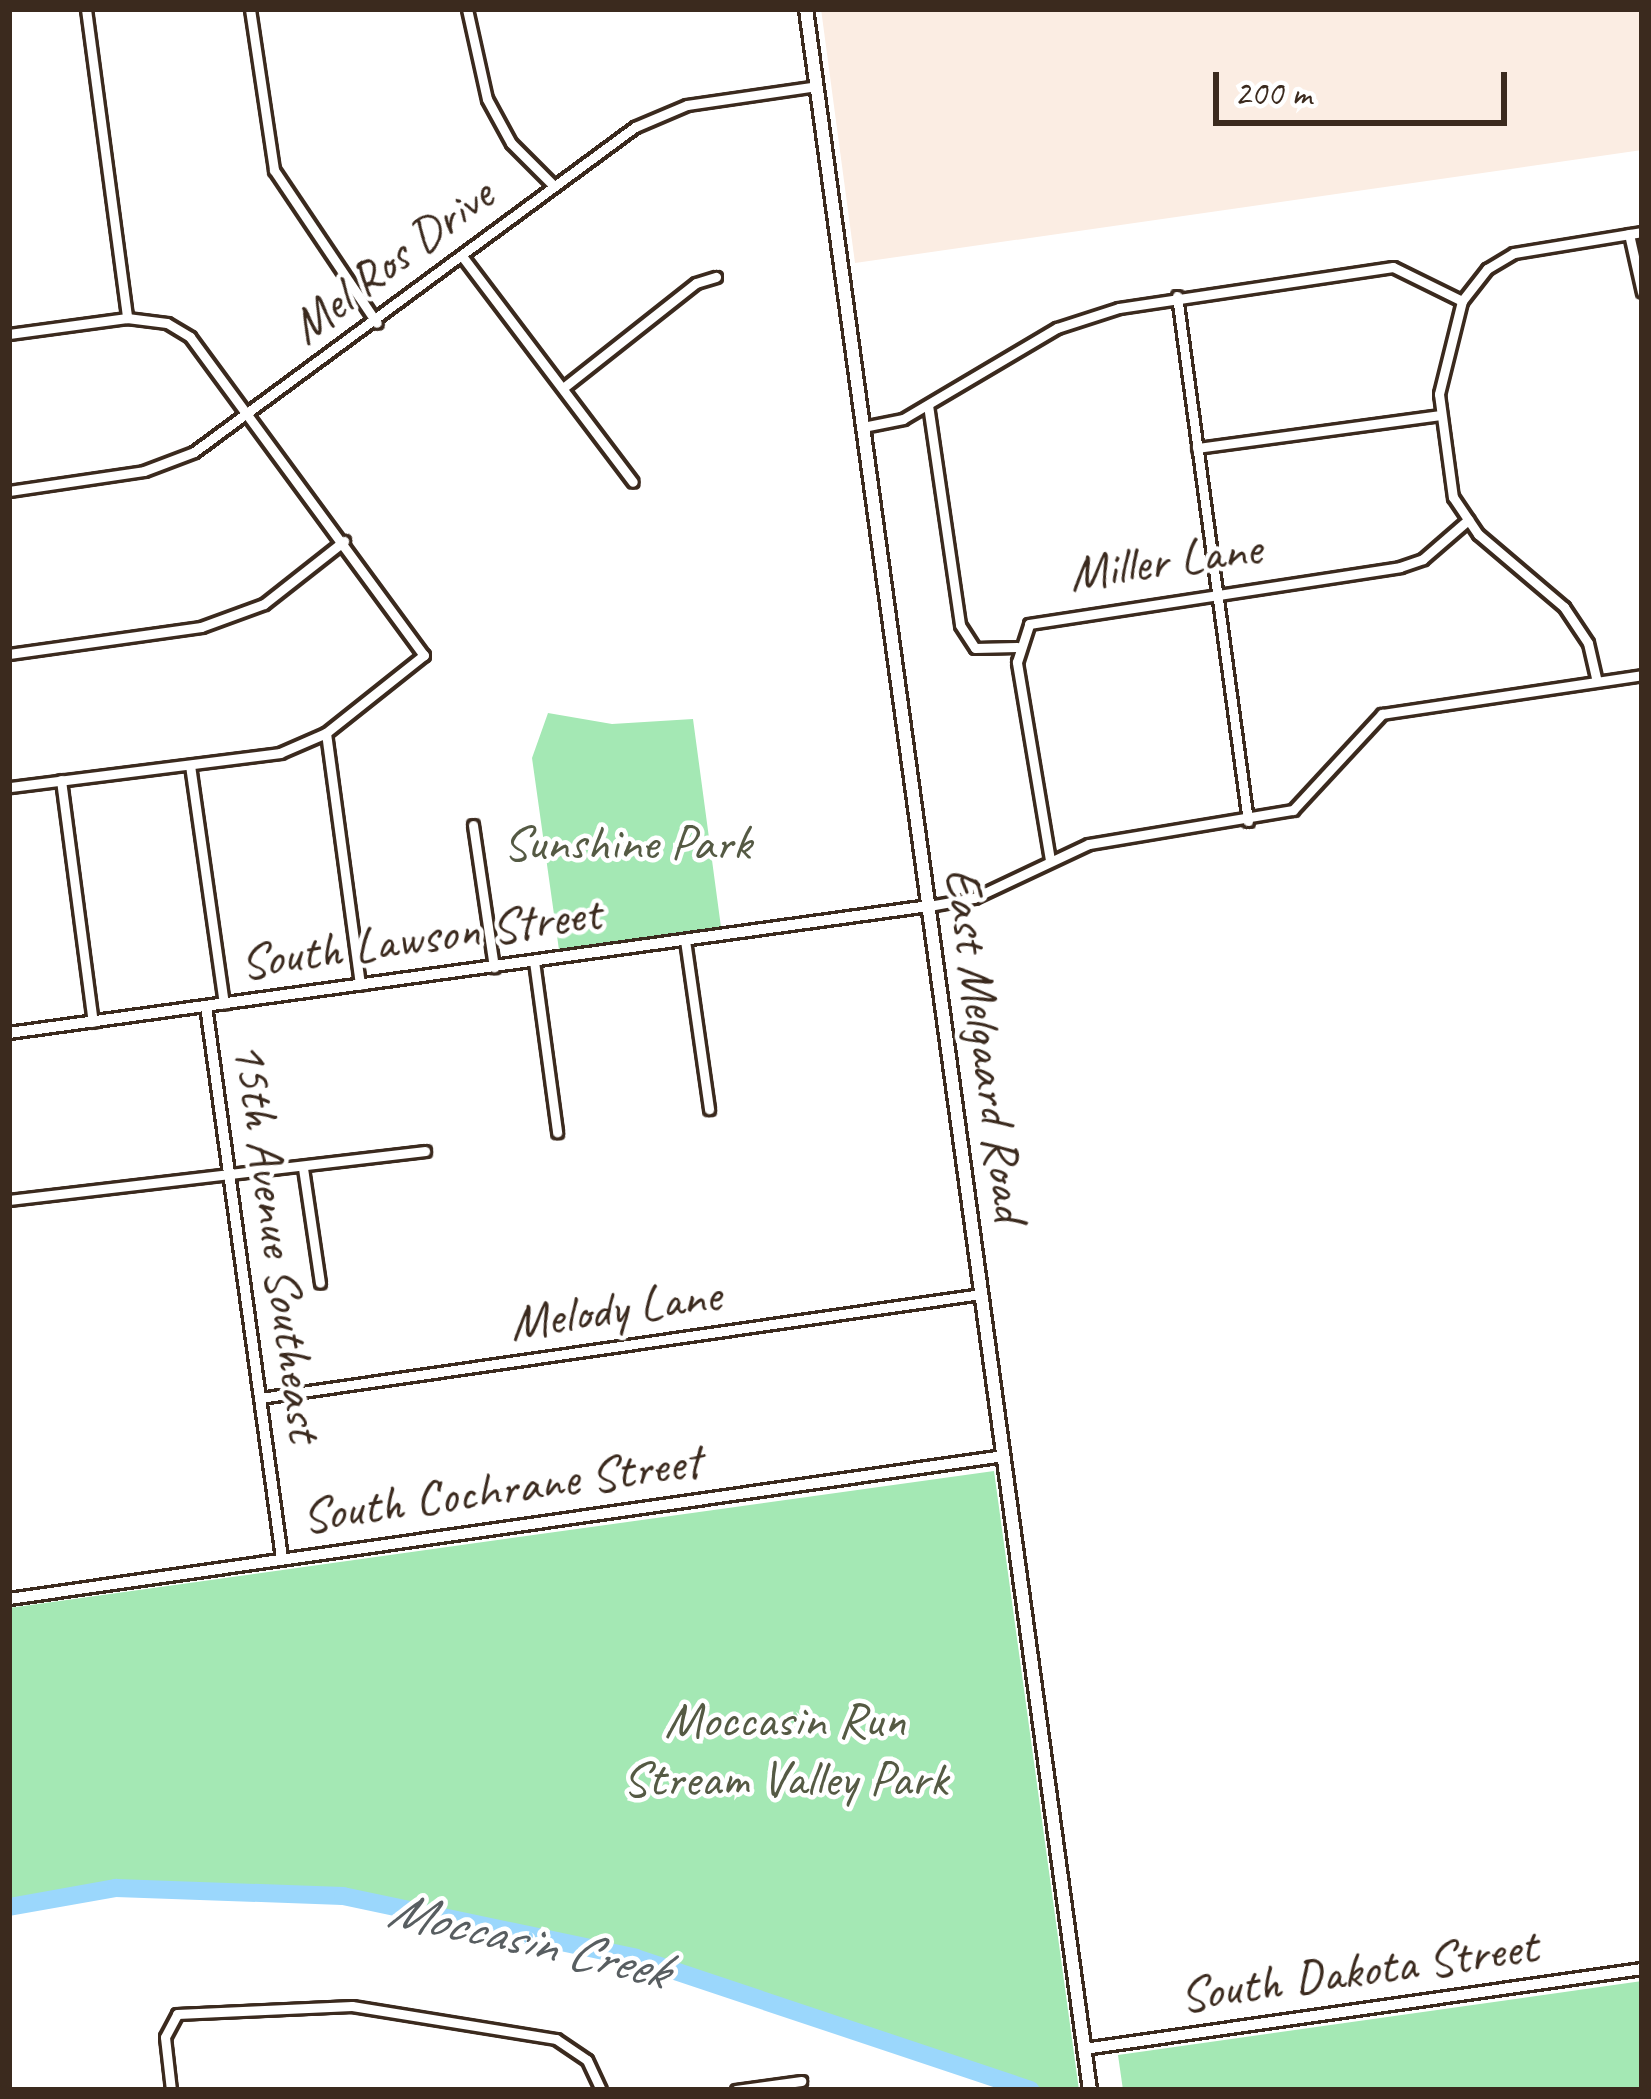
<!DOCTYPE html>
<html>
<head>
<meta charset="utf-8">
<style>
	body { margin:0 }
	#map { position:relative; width:1651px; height:2099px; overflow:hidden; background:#fff; font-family:Caveat,sans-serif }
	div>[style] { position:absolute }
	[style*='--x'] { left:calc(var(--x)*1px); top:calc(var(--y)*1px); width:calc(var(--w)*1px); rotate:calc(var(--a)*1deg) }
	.built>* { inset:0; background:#fbede3 }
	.green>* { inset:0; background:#a4e8b4 }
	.river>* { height:18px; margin:-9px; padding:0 9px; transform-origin:9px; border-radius:9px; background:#9bd7fc }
	.roads { filter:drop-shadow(3px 0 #3b2a1e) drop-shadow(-3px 0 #3b2a1e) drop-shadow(0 3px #3b2a1e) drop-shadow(0 -3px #3b2a1e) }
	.minor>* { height:9px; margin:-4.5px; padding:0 4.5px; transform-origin:4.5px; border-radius:4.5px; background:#fff }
	.tertiary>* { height:10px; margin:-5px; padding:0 5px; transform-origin:5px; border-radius:5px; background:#fff }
	.secondary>* { height:12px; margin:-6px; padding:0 6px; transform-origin:6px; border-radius:6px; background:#fff }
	span { translate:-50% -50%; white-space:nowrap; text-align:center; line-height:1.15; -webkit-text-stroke:9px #fff; paint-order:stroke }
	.street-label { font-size:51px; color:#3b2a1e }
	.park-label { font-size:51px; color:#555a44 }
	.water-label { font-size:54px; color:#585e61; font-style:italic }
	.frame { position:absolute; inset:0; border:12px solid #3b2a1e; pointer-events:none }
	.scale { position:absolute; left:1213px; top:72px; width:294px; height:54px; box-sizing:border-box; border:6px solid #3b2a1e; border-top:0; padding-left:15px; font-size:36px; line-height:42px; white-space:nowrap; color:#3b2a1e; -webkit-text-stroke:9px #fff; paint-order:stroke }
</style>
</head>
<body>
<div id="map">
	<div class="built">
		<i style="clip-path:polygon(821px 9px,1642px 9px,1642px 150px,855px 263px)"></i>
	</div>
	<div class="green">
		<i style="clip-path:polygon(548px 713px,612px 724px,693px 719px,721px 927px,559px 950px,532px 758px)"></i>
		<i style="clip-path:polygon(994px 1471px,1079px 2090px,1031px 2090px,636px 1958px,344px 1896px,116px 1888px,9px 1907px,9px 1608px)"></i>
		<i style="clip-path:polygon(1642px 1981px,1642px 2090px,1123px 2090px,1118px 2055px)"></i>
	</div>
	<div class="river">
		<i style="--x:9;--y:1907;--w:109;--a:-10.1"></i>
		<i style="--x:116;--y:1888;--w:227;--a:2"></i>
		<i style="--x:343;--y:1896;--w:299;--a:11.9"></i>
		<i style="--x:636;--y:1958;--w:416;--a:18.5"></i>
	</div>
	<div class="roads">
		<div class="minor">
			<i style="--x:86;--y:9;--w:312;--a:82.4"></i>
			<i style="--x:250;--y:9;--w:163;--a:81.5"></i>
			<i style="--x:274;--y:170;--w:184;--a:56.1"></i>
			<i style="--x:467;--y:9;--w:92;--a:77.5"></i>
			<i style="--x:487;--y:99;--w:50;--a:61.4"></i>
			<i style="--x:511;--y:143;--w:59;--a:45"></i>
			<i style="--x:1629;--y:234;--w:59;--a:77.4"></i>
			<i style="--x:462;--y:256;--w:283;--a:52.9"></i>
			<i style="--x:1177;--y:296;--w:530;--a:82.3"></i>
			<i style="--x:1462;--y:301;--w:96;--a:103.9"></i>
			<i style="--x:1439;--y:394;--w:104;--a:82.3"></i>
			<i style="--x:1453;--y:497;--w:45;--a:56"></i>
			<i style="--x:1478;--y:534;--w:113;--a:40.3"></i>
			<i style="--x:1564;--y:607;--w:43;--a:56.3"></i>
			<i style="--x:1588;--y:643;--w:39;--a:77"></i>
			<i style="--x:9;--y:334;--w:119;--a:-7.7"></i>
			<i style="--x:127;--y:318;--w:40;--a:7.1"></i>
			<i style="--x:167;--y:323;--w:27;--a:31"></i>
			<i style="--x:190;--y:337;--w:395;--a:53.7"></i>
			<i style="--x:424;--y:655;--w:125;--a:141.5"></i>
			<i style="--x:326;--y:733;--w:50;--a:156.5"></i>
			<i style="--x:280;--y:753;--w:273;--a:172.8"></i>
			<i style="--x:563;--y:388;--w:169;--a:-38.3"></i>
			<i style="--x:696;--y:283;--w:21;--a:-17"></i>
			<i style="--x:928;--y:405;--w:222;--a:81.7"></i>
			<i style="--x:960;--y:625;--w:27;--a:57"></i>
			<i style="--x:975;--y:648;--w:42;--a:-1.4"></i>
			<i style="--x:863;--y:427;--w:41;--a:-11.3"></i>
			<i style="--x:903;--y:419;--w:179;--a:-30.6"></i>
			<i style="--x:1057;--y:328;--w:65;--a:-17.9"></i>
			<i style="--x:1119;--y:308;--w:277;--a:-8.5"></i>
			<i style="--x:1393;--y:267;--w:77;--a:26.2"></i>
			<i style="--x:1462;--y:301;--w:41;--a:-52"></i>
			<i style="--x:1487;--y:269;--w:31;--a:-31"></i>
			<i style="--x:1514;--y:253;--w:130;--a:-9.3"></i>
			<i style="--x:1197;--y:448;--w:245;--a:-7.7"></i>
			<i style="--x:9;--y:491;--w:136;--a:-8.4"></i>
			<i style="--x:144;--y:471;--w:53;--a:-20.8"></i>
			<i style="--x:194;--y:452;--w:548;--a:-36.39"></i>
			<i style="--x:635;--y:127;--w:56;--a:-22.9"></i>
			<i style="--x:687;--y:105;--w:131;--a:-8.3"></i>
			<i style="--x:9;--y:654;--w:194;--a:-8"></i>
			<i style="--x:201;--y:627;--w:67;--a:-20.1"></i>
			<i style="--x:264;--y:604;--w:102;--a:-38.2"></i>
			<i style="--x:326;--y:733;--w:254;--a:82.3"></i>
			<i style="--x:190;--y:765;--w:241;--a:81.9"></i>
			<i style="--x:61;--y:780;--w:244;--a:82.5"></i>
			<i style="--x:473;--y:825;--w:144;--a:81.6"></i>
			<i style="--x:1050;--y:860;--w:201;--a:-99.5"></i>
			<i style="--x:1017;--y:662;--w:40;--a:-72"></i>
			<i style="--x:1029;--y:624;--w:375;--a:-8.7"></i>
			<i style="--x:1400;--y:567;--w:24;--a:-19"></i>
			<i style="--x:1423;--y:559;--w:60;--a:-40.9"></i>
			<i style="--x:929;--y:906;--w:46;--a:-10.1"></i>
			<i style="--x:974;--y:898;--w:127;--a:-25.2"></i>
			<i style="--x:1089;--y:844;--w:207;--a:-9.5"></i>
			<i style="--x:1293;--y:810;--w:131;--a:-47.2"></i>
			<i style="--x:1382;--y:714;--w:263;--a:-8.5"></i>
			<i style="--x:685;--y:940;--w:171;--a:81.9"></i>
			<i style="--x:534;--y:961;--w:173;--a:82.3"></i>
			<i style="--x:303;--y:1168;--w:116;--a:81.6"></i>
			<i style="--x:9;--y:1200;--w:419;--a:-6.7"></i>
			<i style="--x:260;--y:1398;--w:728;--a:-8.21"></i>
			<i style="--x:171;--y:2090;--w:53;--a:-96.5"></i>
			<i style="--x:165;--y:2037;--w:26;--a:-62"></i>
			<i style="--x:177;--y:2014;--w:175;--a:-2.6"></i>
			<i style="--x:352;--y:2006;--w:207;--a:9.2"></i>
			<i style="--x:556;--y:2039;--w:37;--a:34"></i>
			<i style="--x:587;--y:2060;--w:33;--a:65"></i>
			<i style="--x:736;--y:2090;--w:66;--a:-7.9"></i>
		</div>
		<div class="tertiary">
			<i style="--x:206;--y:1006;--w:557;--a:82.16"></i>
			<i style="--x:9;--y:1033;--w:929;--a:-7.86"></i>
			<i style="--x:9;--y:1599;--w:1005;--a:-8.18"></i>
			<i style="--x:1084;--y:2049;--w:564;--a:-8.16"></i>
		</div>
		<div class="secondary">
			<i style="--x:806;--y:9;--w:2100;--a:82.23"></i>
		</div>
	</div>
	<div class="street-label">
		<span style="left:391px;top:260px;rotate:-37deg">Mel Ros Drive</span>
		<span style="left:1165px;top:560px;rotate:-8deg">Miller Lane</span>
		<span style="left:420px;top:937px;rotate:-8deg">South Lawson Street</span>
		<span style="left:987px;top:1044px;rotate:82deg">East Melgaard Road</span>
		<span style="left:278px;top:1241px;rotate:82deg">15th Avenue Southeast</span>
		<span style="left:615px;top:1308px;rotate:-8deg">Melody Lane</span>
		<span style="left:501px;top:1488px;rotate:-8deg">South Cochrane Street</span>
		<span style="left:1358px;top:1970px;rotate:-8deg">South Dakota Street</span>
	</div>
	<div class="park-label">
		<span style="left:627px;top:842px">Sunshine Park</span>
		<span style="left:785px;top:1749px">Moccasin Run<br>Stream Valley Park</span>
	</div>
	<div class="water-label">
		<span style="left:528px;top:1939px;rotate:13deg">Moccasin Creek</span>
	</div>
	<div class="frame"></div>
	<div class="scale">200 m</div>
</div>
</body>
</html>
